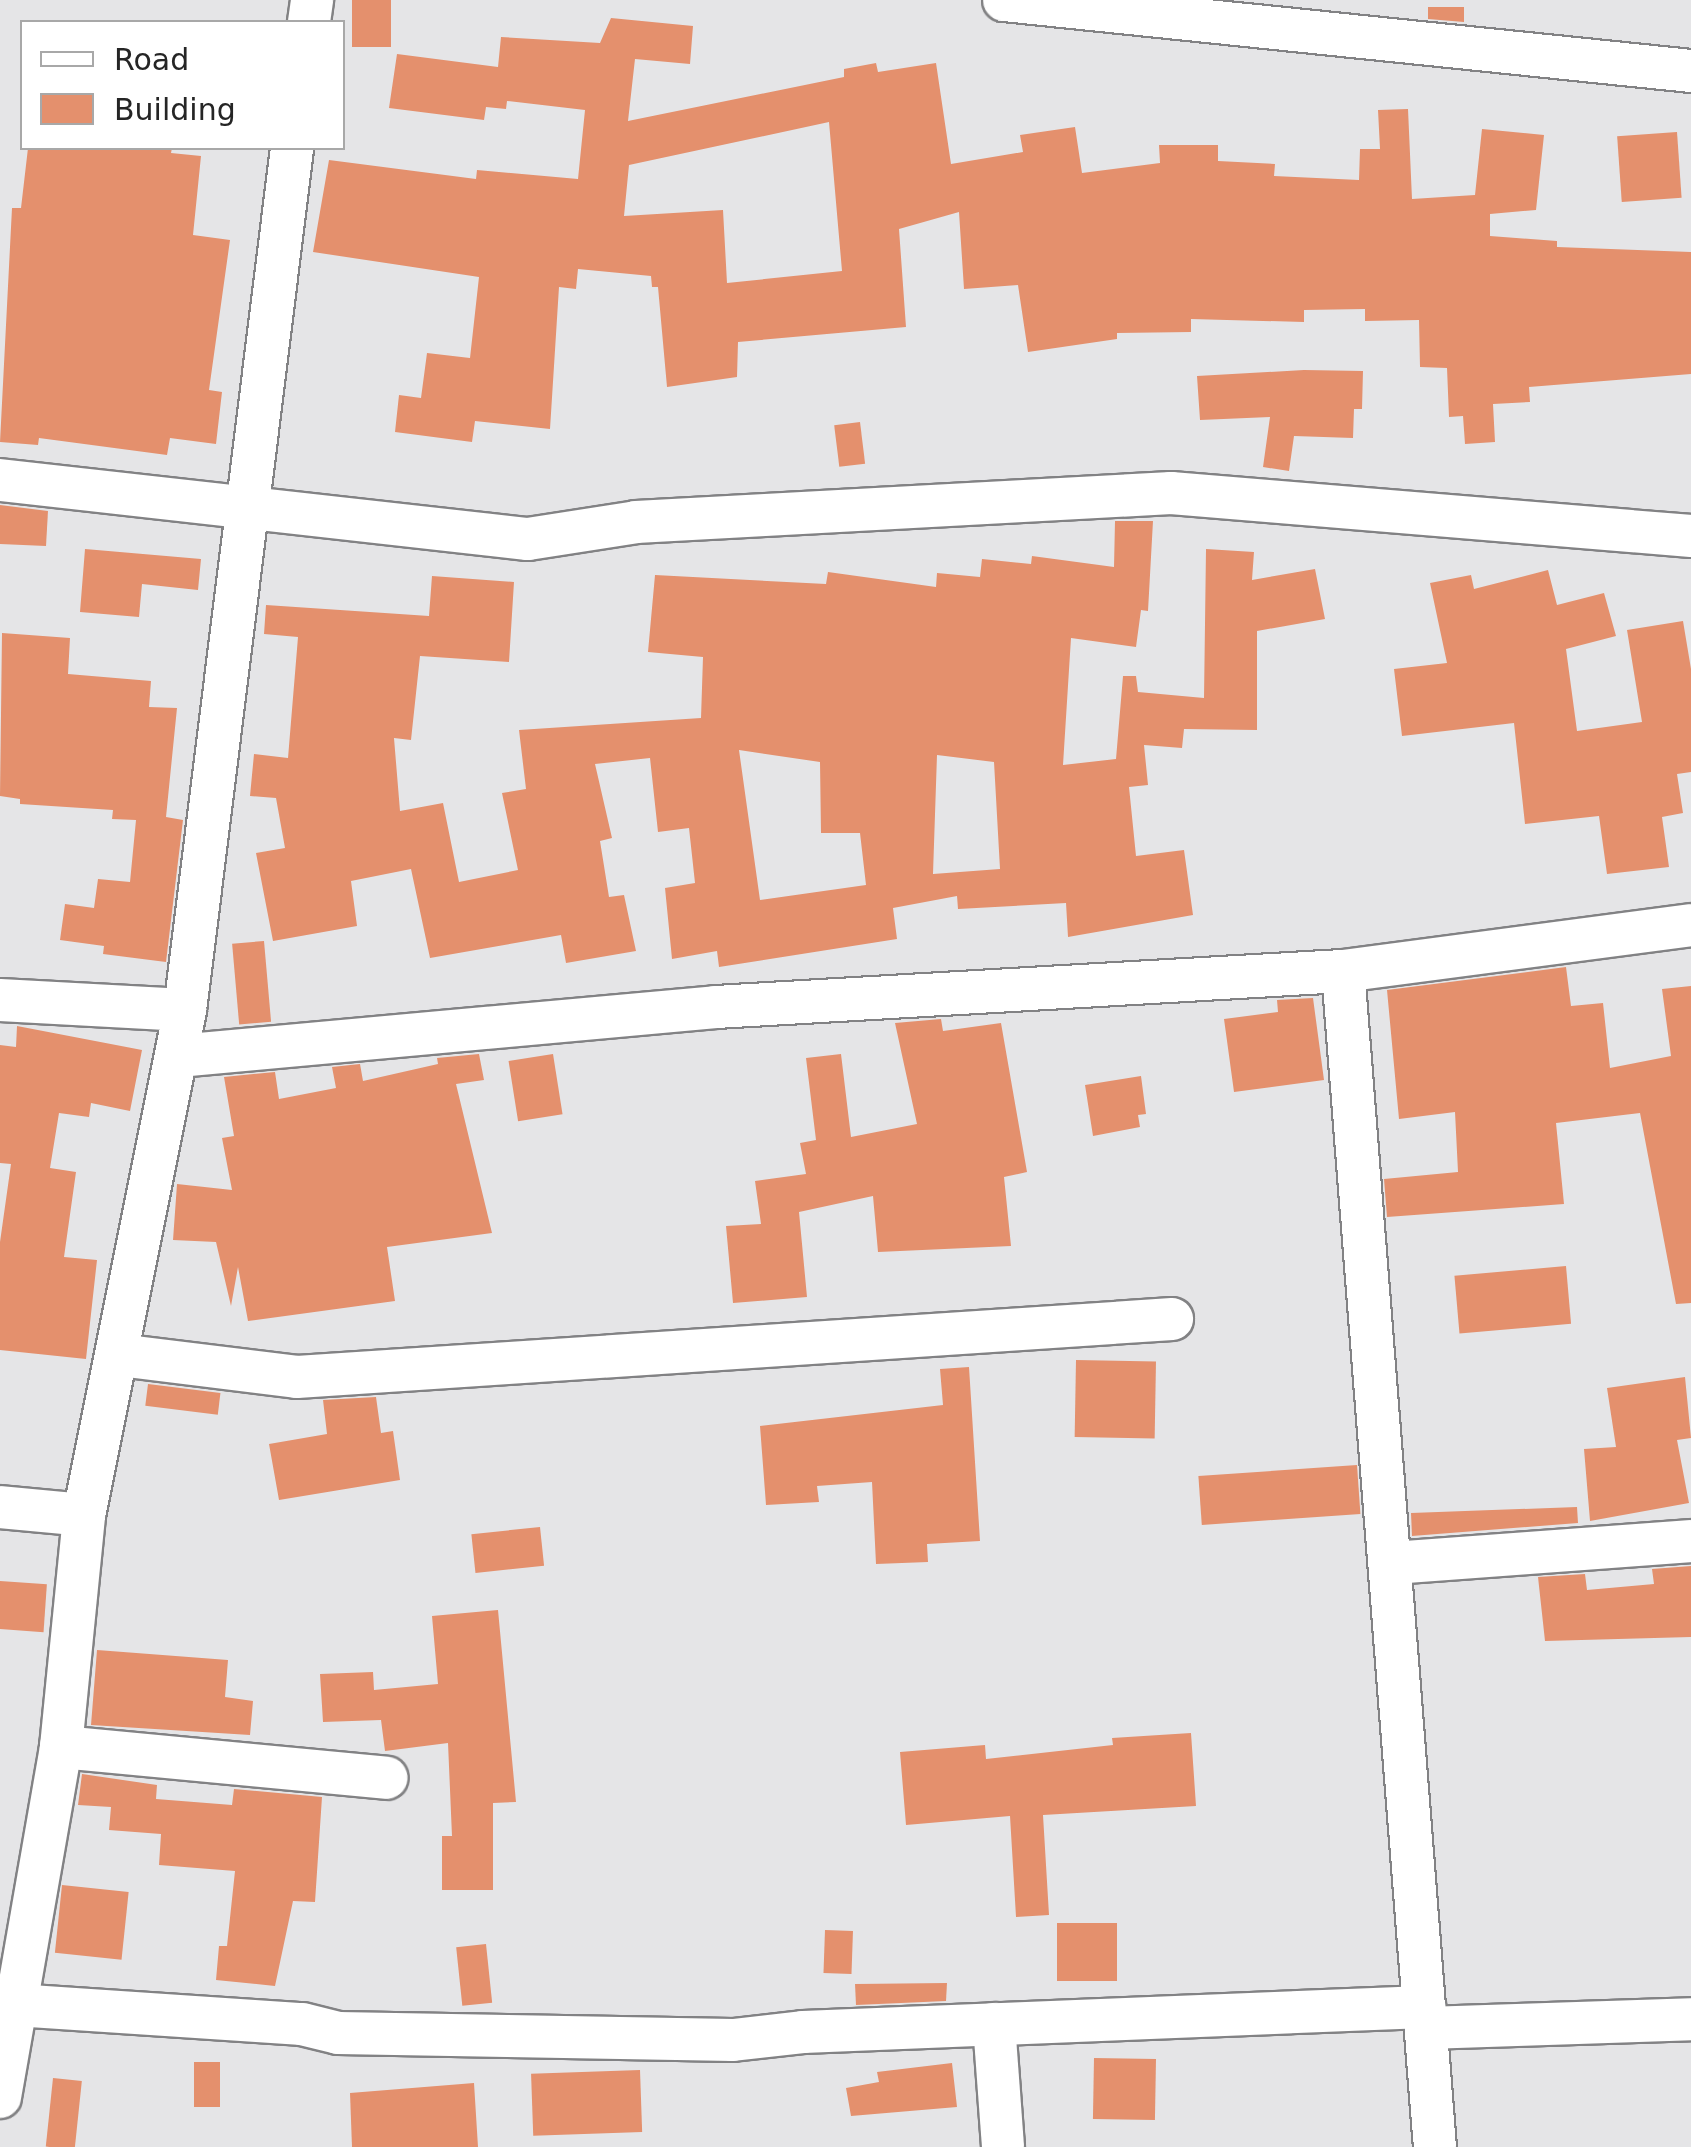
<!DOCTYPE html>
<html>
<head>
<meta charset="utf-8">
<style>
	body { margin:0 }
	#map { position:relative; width:1691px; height:2147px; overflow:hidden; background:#e5e5e7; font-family:"DejaVu Sans",sans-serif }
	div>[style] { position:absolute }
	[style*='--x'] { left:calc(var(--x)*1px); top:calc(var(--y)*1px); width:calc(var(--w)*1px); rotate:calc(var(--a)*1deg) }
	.building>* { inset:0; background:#e4906d; transform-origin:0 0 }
	.roads { filter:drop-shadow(2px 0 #828284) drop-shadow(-2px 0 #828284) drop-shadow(0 2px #828284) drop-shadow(0 -2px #828284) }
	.minor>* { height:42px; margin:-21px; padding:0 21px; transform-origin:21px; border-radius:21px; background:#fff }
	span { translate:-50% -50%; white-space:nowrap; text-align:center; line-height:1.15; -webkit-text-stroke:8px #fff; paint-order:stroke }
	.legend { position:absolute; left:20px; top:20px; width:325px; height:130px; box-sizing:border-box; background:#fff; border:2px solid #a8a8a8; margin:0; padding:12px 18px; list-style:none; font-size:30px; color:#252525 }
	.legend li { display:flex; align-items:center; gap:20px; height:50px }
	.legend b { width:50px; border:2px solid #a8a8a8 }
</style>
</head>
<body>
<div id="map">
	<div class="building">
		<i style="left:352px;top:0;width:39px;height:47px"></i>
		<i style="clip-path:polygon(1428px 7px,1464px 7px,1464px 22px,1428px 19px)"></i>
		<i style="clip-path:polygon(evenodd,611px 18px,693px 26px,690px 64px,635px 59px,628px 121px,844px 77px,844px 69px,876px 63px,878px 72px,936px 63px,951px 164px,1023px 152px,1020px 135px,1075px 127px,1082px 173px,1160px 163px,1159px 145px,1218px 145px,1218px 161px,1275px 164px,1274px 176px,1359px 180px,1360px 149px,1380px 149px,1378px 110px,1408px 109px,1412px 199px,1475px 195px,1482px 129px,1544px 135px,1536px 210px,1490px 214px,1490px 236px,1557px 241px,1557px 247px,1691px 252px,1691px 374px,1529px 387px,1530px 402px,1493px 404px,1495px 442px,1465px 444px,1463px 416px,1449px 417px,1447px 368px,1420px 367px,1419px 320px,1365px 321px,1365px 309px,1304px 310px,1304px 322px,1191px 319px,1191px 332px,1117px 333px,1117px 339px,1028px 352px,1018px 285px,964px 289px,959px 212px,899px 229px,906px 327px,738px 342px,737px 377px,667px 387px,658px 287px,652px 287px,651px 276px,578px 269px,576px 289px,559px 287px,550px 429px,475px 421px,472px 442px,395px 432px,399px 395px,421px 398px,427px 353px,470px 358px,479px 277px,313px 252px,329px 160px,476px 179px,477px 170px,578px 179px,585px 110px,507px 101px,506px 109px,486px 107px,484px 120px,389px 108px,397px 54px,498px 67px,501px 37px,600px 43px,611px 18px,829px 122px,842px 271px,727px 283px,723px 210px,624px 216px,629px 165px,829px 122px)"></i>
		<i style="left:1677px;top:132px;width:66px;height:60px;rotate:86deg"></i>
		<i style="clip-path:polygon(28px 148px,172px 148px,171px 153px,201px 156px,193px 235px,230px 240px,209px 390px,222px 392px,216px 444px,170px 438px,167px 455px,39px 438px,38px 445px,0 442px,12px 208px,21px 208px)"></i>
		<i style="clip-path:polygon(1304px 370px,1363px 371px,1362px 409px,1354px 409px,1353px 438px,1294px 436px,1289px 471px,1263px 467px,1270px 417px,1200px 420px,1197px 376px)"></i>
		<i style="left:860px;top:422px;width:42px;height:26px;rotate:83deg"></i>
		<i style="clip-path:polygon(0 505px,48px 511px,46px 546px,0 544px)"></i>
		<i style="clip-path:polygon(evenodd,1115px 521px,1153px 521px,1148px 611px,1141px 610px,1136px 647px,1071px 638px,1063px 765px,1116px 759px,1123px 676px,1136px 676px,1138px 692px,1204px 698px,1206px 549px,1254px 552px,1252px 580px,1315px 569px,1325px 619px,1257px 631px,1257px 730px,1184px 729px,1182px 748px,1144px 745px,1148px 785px,1129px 787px,1136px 856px,1184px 850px,1193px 915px,1068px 937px,1066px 903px,958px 909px,957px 896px,893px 908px,897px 939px,719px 967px,717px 951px,672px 959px,665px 888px,695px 883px,689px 828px,658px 832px,650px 758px,595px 764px,612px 838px,600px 841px,609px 897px,624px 895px,636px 951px,566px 963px,561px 935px,430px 958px,411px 869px,351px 881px,357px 926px,273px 941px,256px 853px,285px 848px,276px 798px,250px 796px,254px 754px,288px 758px,298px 637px,264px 634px,266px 605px,429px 616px,432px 576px,514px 582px,509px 662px,420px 656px,411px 740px,394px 738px,400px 811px,443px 803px,459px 882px,518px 870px,502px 793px,526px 789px,519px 730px,701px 718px,703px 657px,648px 652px,655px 575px,826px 584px,828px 572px,936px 587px,937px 573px,980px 577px,982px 559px,1031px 564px,1032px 556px,1114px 567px,1115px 521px,739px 750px,820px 762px,821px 833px,860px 833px,866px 885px,760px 900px,739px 750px,1115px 521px,937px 755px,994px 762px,1000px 869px,933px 874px,937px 755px)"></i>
		<i style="clip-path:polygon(85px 549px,201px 559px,198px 590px,142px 584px,139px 617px,80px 612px)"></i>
		<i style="clip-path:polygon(1548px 570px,1557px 605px,1604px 593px,1616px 636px,1566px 649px,1577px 731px,1642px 722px,1627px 630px,1683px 621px,1691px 669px,1691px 772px,1677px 774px,1683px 813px,1662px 817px,1669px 867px,1607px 874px,1599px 816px,1525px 824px,1514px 723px,1402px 736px,1394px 669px,1447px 663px,1430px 583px,1471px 575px,1474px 589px)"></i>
		<i style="clip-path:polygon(2px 633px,70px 638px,68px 674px,151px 681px,149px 707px,177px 708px,166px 817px,183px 820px,166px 962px,103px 954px,104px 946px,60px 940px,65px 904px,94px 908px,98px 879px,130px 882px,136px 820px,112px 819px,113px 810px,20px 804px,20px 799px,0 796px)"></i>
		<i style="left:264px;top:941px;width:81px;height:32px;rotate:85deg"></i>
		<i style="clip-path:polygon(1566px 967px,1571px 1006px,1603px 1003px,1610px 1068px,1671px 1056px,1662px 989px,1691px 986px,1691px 1303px,1676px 1304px,1640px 1113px,1556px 1123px,1564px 1204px,1387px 1217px,1384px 1179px,1458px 1172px,1455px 1112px,1399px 1119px,1387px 990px)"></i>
		<i style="clip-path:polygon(1313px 998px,1324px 1080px,1234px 1092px,1224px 1019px,1278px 1012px,1277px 1000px)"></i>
		<i style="clip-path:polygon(941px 1019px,943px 1031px,1001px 1023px,1027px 1172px,1004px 1177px,1011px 1246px,878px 1252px,873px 1196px,799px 1212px,807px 1297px,733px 1303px,726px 1226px,761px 1224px,755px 1181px,806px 1174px,800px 1143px,816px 1140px,806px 1058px,841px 1054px,851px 1137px,917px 1124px,895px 1023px)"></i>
		<i style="clip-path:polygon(17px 1026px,142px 1050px,130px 1111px,91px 1103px,89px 1117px,59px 1113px,50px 1168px,76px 1172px,64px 1257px,97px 1260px,86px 1359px,0 1350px,0 1242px,11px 1164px,0 1163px,0 1045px,16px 1047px)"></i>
		<i style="clip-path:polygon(479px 1054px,484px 1080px,456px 1084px,492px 1233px,387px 1247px,395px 1301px,248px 1321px,238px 1267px,231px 1306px,216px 1242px,173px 1240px,177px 1184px,232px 1190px,222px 1138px,234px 1136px,224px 1077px,275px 1072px,279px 1099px,336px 1088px,332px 1067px,360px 1064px,363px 1081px,438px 1064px,437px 1058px)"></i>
		<i style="left:553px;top:1054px;width:61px;height:45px;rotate:81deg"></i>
		<i style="clip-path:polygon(1141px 1076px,1146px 1114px,1138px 1115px,1140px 1127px,1093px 1136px,1085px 1085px)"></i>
		<i style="left:1566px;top:1266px;width:58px;height:112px;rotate:85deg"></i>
		<i style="left:1076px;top:1360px;width:80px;height:77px;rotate:1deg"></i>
		<i style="clip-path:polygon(969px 1367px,980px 1541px,927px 1544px,928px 1562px,876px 1564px,872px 1482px,817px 1486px,819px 1502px,766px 1505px,760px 1426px,943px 1405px,940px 1369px)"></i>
		<i style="clip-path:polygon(1685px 1377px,1691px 1438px,1677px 1440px,1689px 1503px,1590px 1521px,1584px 1449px,1616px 1447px,1607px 1388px)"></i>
		<i style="left:148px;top:1384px;width:73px;height:22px;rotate:7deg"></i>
		<i style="clip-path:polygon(376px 1397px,381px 1433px,393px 1431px,400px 1480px,279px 1500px,269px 1444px,327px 1434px,323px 1400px)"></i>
		<i style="left:1357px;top:1465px;width:49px;height:159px;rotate:86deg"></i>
		<i style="clip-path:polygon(1577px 1507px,1578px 1523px,1412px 1536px,1411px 1513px)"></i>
		<i style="left:540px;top:1527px;width:39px;height:69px;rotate:84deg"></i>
		<i style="clip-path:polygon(1691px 1566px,1691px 1637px,1545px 1641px,1538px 1577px,1585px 1574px,1587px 1590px,1654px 1584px,1652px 1569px)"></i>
		<i style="left:0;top:1581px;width:47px;height:48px;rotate:4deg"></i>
		<i style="clip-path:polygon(498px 1610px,516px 1802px,493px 1803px,493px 1890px,442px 1890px,442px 1836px,452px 1836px,448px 1743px,385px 1751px,381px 1720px,323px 1722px,320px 1674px,373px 1672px,374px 1690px,438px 1684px,432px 1616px)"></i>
		<i style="clip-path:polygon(97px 1650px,228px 1660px,225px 1697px,253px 1701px,250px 1735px,91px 1725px)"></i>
		<i style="clip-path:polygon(1191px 1733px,1196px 1806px,1043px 1815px,1049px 1915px,1016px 1917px,1010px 1816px,906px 1825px,900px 1752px,985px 1745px,986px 1759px,1113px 1745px,1112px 1738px)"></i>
		<i style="clip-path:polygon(82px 1774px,157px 1785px,156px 1799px,232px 1805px,234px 1789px,322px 1797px,315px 1902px,293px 1901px,275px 1986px,216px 1980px,219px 1946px,227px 1946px,235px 1871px,159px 1865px,161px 1834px,109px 1830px,111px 1807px,78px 1805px)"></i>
		<i style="left:62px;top:1885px;width:67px;height:68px;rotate:6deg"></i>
		<i style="left:1057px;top:1923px;width:60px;height:58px"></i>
		<i style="left:825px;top:1930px;width:28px;height:43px;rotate:2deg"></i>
		<i style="left:486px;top:1944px;width:59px;height:30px;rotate:84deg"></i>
		<i style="clip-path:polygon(947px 1983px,946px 2001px,856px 2005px,855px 1984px)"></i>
		<i style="left:1094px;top:2058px;width:62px;height:61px;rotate:1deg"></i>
		<i style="left:194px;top:2062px;width:26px;height:45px"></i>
		<i style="clip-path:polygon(952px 2063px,957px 2107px,851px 2116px,846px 2088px,879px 2082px,877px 2072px)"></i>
		<i style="left:640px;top:2070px;width:62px;height:109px;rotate:88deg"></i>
		<i style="left:53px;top:2078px;width:29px;height:69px;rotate:6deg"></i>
		<i style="clip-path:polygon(474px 2083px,478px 2147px,352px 2147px,350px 2093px)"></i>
	</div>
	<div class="roads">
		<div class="minor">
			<i style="--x:1004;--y:0;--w:691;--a:5.9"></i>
			<i style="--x:309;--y:22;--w:22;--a:-82"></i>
			<i style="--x:0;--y:480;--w:531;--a:6.38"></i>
			<i style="--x:528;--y:539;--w:109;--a:-8.9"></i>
			<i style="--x:636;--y:522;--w:536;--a:-3.1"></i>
			<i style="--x:1171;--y:493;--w:522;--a:4.73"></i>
			<i style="--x:1343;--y:971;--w:1180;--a:85.53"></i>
			<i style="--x:0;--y:1000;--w:185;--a:3.1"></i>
			<i style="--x:178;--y:1056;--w:540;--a:-5.2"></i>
			<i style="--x:716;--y:1007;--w:628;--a:-3.29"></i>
			<i style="--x:1343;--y:971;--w:351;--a:-7.5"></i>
			<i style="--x:119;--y:1355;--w:179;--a:7"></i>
			<i style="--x:297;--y:1377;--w:877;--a:-3.79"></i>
			<i style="--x:0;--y:1507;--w:84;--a:5.4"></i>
			<i style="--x:1393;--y:1563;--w:299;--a:-4.2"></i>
			<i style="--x:61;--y:1747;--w:327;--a:5.4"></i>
			<i style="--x:0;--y:2004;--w:303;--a:3.8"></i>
			<i style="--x:302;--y:2024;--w:37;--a:14"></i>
			<i style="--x:338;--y:2033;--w:395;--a:1"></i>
			<i style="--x:733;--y:2040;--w:70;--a:-6.5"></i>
			<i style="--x:803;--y:2032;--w:622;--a:-2.31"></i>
			<i style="--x:994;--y:2024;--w:123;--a:85.8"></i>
			<i style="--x:1426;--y:2028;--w:265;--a:-1.9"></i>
			<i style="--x:0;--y:2097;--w:355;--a:-80.1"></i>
			<i style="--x:61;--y:1747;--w:233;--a:-84.3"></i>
			<i style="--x:84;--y:1515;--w:515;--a:-78.69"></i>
			<i style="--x:185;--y:1010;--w:869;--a:-82.92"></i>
		</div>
	</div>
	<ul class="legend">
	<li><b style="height:12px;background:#fff"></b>Road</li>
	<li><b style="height:28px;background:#e4906d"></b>Building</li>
	</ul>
</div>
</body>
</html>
